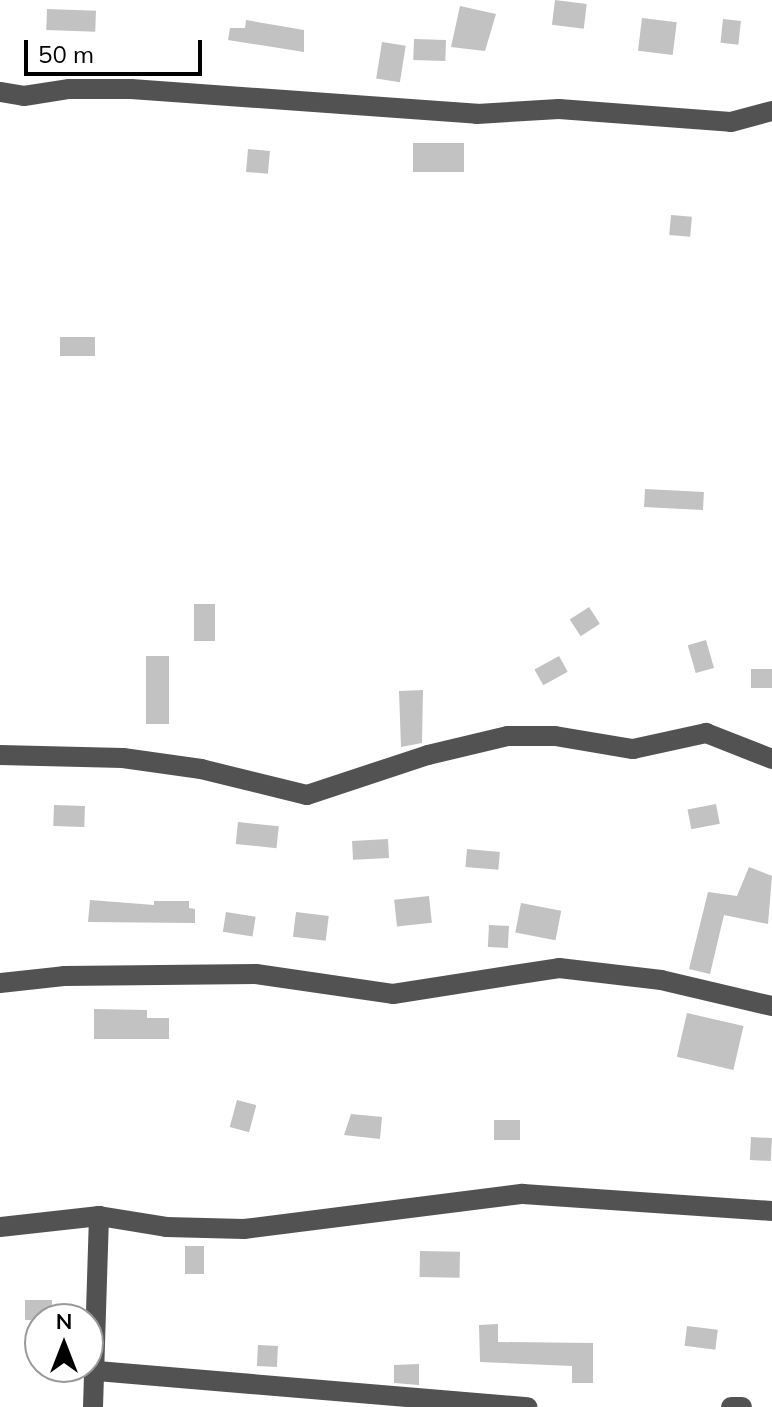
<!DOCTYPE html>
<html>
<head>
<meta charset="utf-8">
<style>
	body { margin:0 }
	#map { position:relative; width:772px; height:1407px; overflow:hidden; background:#fff; font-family:Mulish,sans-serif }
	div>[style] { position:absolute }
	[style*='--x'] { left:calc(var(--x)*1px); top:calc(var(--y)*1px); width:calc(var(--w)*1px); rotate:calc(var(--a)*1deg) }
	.building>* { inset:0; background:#c2c2c2; transform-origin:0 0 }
	.minor>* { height:20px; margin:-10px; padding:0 10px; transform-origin:10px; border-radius:10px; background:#525252 }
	span { translate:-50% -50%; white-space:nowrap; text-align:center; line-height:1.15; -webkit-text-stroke:6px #fff; paint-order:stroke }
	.north { position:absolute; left:24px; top:1303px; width:80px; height:80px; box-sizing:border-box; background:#fff; border:2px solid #999; border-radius:50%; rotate:0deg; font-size:22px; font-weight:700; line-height:32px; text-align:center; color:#000 }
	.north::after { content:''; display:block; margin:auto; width:28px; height:36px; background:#000; clip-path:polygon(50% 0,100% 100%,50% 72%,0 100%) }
	.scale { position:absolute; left:24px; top:40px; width:178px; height:36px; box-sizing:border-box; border:4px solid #000; border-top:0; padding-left:10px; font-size:24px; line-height:28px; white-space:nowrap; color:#000; -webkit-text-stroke:6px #fff; paint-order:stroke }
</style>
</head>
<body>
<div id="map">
	<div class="building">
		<i style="left:555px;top:0;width:32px;height:25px;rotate:7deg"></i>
		<i style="clip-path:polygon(460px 6px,496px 14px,485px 51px,451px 47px)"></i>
		<i style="left:47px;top:9px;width:49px;height:21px;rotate:2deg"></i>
		<i style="left:642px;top:18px;width:35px;height:33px;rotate:7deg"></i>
		<i style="left:723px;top:19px;width:18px;height:24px;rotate:6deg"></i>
		<i style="clip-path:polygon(246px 20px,304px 30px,304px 52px,228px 40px,230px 28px,245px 28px)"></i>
		<i style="left:414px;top:39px;width:32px;height:21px;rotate:2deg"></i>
		<i style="left:382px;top:42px;width:24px;height:37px;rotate:9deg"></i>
		<i style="left:413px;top:143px;width:51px;height:29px"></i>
		<i style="left:248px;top:149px;width:22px;height:23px;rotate:5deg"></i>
		<i style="left:671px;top:215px;width:21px;height:20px;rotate:5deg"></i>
		<i style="left:60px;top:337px;width:35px;height:19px"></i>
		<i style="left:645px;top:489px;width:59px;height:18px;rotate:3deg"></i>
		<i style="left:194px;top:604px;width:21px;height:37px"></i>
		<i style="left:589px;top:607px;width:20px;height:23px;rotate:57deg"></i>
		<i style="left:706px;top:640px;width:29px;height:19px;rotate:74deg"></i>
		<i style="left:146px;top:656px;width:23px;height:68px"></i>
		<i style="left:559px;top:656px;width:18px;height:28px;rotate:61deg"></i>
		<i style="left:772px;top:669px;width:19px;height:21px;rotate:90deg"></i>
		<i style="clip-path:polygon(423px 690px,422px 743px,401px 747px,399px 691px)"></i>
		<i style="left:716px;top:804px;width:20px;height:29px;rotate:79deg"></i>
		<i style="left:54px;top:805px;width:31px;height:21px;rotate:2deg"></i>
		<i style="left:238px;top:822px;width:41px;height:22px;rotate:6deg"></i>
		<i style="left:388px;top:839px;width:19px;height:36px;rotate:87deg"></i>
		<i style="left:467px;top:849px;width:33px;height:18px;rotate:5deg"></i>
		<i style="clip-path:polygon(749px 867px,772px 876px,768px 924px,724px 915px,710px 974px,689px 969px,708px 892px,737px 896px)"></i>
		<i style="left:429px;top:896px;width:27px;height:35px;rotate:84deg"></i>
		<i style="clip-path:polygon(90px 900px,154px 905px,154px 901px,189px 901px,189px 908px,195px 909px,195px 923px,88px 922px)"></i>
		<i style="left:521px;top:903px;width:41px;height:30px;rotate:11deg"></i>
		<i style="left:226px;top:912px;width:30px;height:20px;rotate:9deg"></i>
		<i style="left:296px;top:912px;width:33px;height:25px;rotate:7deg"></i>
		<i style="left:489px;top:925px;width:20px;height:22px;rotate:3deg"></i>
		<i style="clip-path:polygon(94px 1009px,147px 1010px,147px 1018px,169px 1018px,169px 1039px,94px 1039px)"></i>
		<i style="left:687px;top:1013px;width:58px;height:45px;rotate:13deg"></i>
		<i style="left:237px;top:1100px;width:20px;height:28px;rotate:15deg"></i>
		<i style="clip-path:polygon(351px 1114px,382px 1117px,380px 1139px,344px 1135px)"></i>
		<i style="left:494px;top:1120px;width:26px;height:20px"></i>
		<i style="left:751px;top:1137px;width:21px;height:23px;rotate:3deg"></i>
		<i style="left:185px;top:1246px;width:19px;height:28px"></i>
		<i style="left:420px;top:1251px;width:40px;height:26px;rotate:1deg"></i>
		<i style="left:25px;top:1300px;width:27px;height:20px"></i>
		<i style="clip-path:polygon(498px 1324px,498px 1342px,593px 1343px,593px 1383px,572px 1383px,572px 1366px,480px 1362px,479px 1325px)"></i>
		<i style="left:687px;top:1326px;width:31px;height:20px;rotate:7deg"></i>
		<i style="left:258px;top:1345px;width:20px;height:21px;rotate:3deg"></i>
		<i style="clip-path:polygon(419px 1364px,419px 1385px,394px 1383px,394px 1365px)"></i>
	</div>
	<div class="minor">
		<i style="--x:0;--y:92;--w:24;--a:9"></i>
		<i style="--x:24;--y:96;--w:46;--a:-8.8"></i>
		<i style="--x:69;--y:89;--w:62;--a:0"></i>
		<i style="--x:131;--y:89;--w:347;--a:4.1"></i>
		<i style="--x:477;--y:114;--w:82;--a:-3.5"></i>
		<i style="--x:559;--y:109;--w:172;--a:4.3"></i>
		<i style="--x:731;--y:122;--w:42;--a:-15"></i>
		<i style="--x:0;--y:755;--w:123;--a:1.4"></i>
		<i style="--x:123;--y:758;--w:79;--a:8"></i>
		<i style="--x:201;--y:769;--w:109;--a:13.8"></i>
		<i style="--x:307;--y:795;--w:127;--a:-18.3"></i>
		<i style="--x:428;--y:755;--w:82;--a:-13.4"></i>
		<i style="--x:508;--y:736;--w:47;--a:0"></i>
		<i style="--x:555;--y:736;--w:79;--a:9.5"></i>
		<i style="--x:633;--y:749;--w:75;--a:-12.4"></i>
		<i style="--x:706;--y:733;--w:71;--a:21.5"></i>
		<i style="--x:0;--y:983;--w:64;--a:-6.2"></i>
		<i style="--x:64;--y:976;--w:192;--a:-0.6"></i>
		<i style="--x:256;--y:974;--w:138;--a:8.3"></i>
		<i style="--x:393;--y:994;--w:168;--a:-8.9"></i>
		<i style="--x:559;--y:968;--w:103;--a:6.7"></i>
		<i style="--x:661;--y:980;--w:114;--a:13.2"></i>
		<i style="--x:0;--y:1227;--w:100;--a:-6.3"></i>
		<i style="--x:99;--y:1216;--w:68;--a:9.3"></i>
		<i style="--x:166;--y:1227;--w:78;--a:1.5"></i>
		<i style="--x:244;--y:1229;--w:281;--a:-7.2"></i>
		<i style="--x:523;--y:1194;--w:250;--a:3.9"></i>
		<i style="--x:97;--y:1371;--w:432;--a:4.8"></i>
		<i style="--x:93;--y:1407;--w:191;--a:-88.2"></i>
		<i style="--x:731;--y:1407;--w:11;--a:0"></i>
	</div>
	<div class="north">N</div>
	<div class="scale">50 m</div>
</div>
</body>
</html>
